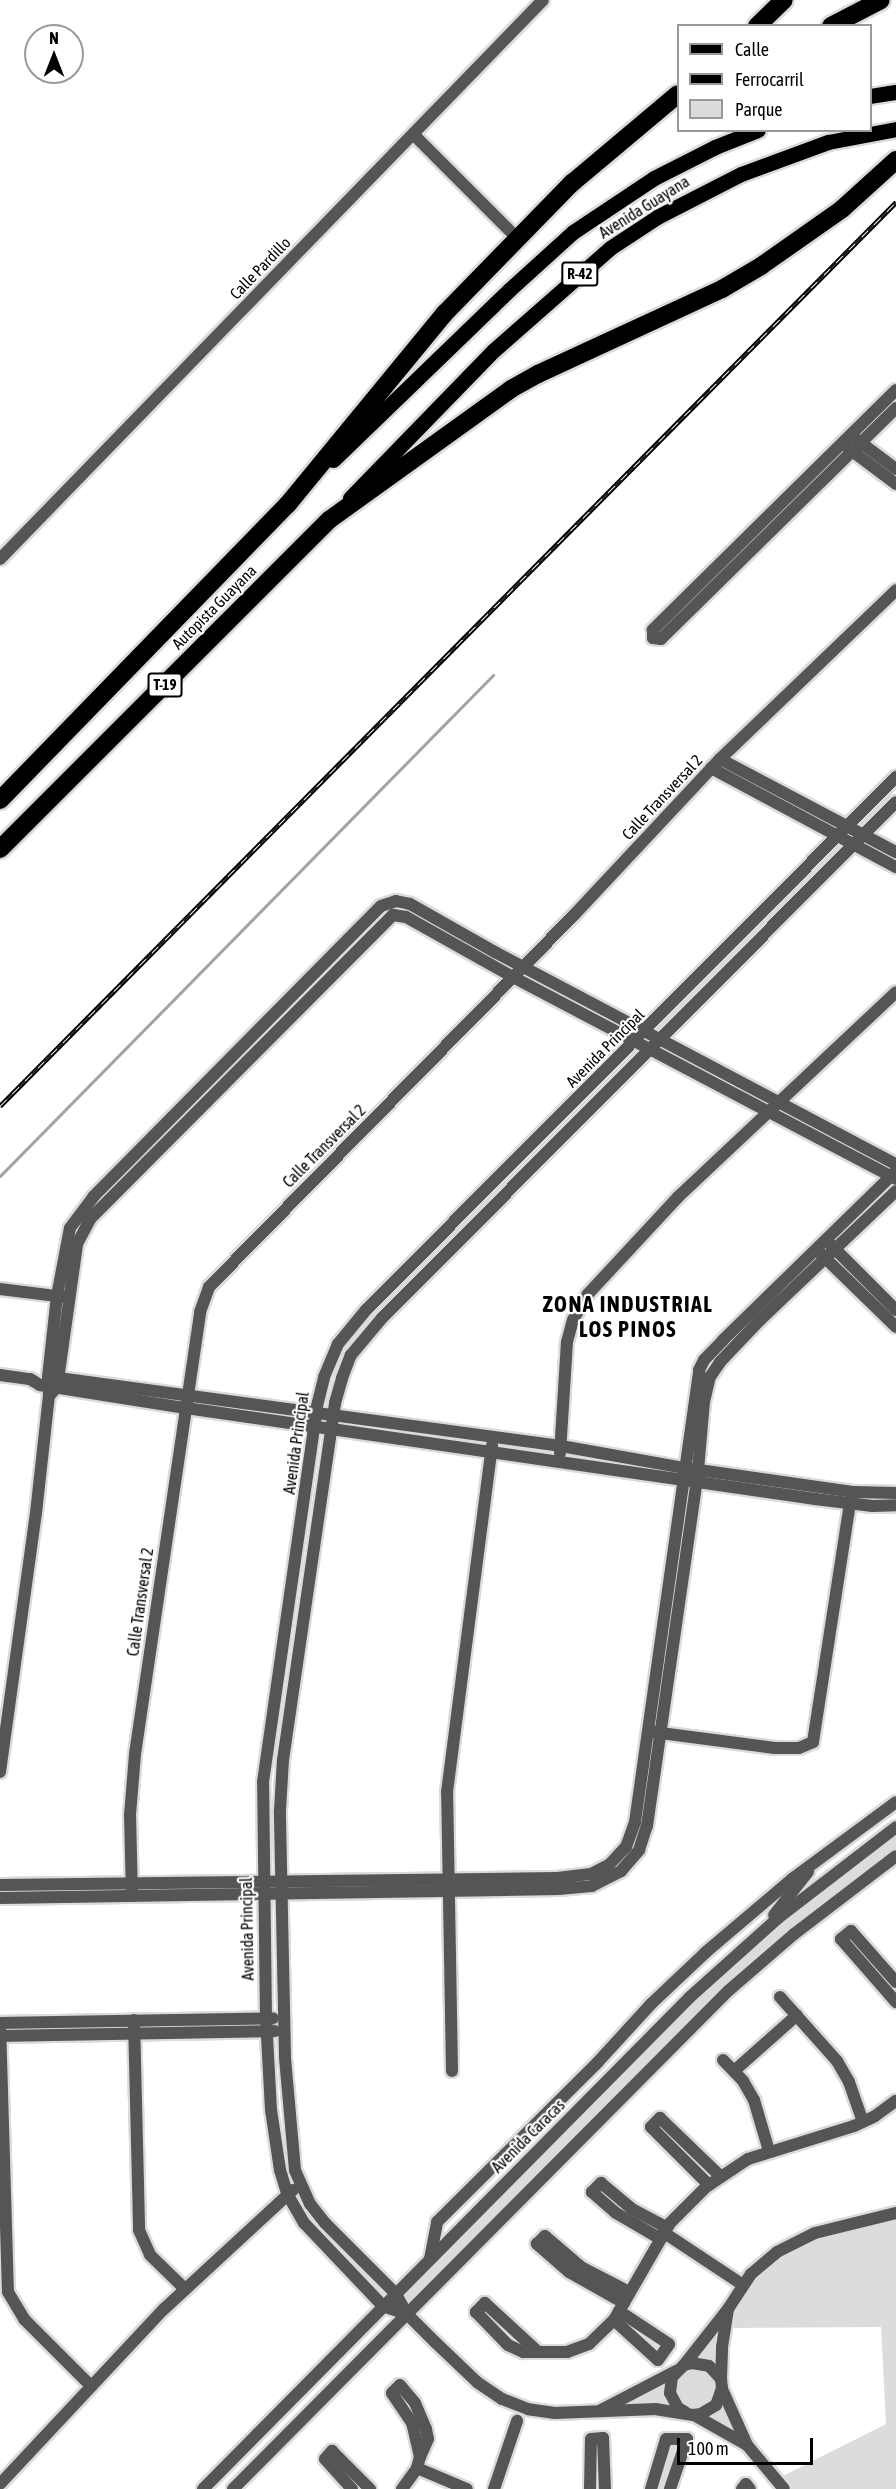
<!DOCTYPE html>
<html>
<head>
<meta charset="utf-8">
<style>
	body { margin:0 }
	#map { position:relative; width:896px; height:2489px; overflow:hidden; background:#fff; font-family:"Asap Condensed",sans-serif }
	div>[style] { position:absolute }
	[style*='--x'] { left:calc(var(--x)*1px); top:calc(var(--y)*1px); width:calc(var(--w)*1px); rotate:calc(var(--a)*1deg) }
	.green>* { inset:0; background:#dcdcdc }
	.stream>* { height:3px; margin:-1.5px; padding:0 1.5px; transform-origin:1.5px; border-radius:1.5px; background:#a3a3a3 }
	.roads { filter:drop-shadow(2px 0 #dbdbdb) drop-shadow(-2px 0 #dbdbdb) drop-shadow(0 2px #dbdbdb) drop-shadow(0 -2px #dbdbdb) }
	.minor>* { height:12px; margin:-6px; padding:0 6px; transform-origin:6px; border-radius:6px; background:#555 }
	.major>* { height:15px; margin:-7.5px; padding:0 7.5px; transform-origin:7.5px; border-radius:7.5px; background:#000 }
	.highway>* { height:18px; margin:-9px; padding:0 9px; transform-origin:9px; border-radius:9px; background:#000 }
	.rail>* { height:5px; margin-top:-2.5px; transform-origin:0; background:repeating-linear-gradient(90deg,#fff 0 9px,#000 0 18px); box-sizing:border-box; border-block:2px solid #000 }
	span { translate:-50% -50%; white-space:nowrap; text-align:center; line-height:1.15; -webkit-text-stroke:4.5px #fff; paint-order:stroke }
	.shield-label span { padding:2px 4px; background:#fff; border:2px solid; border-radius:4px; -webkit-text-stroke-width:0 }
	.shield-label { font-size:15px; color:#000; font-weight:700 }
	.street-label { font-size:16px; color:#000 }
	.district-label { font-size:22px; color:#000; font-weight:700; letter-spacing:1.5px }
	.legend { position:absolute; left:677px; top:24px; width:195px; height:108px; box-sizing:border-box; background:#fff; border:2px solid #999; margin:0; padding:8px 10px; list-style:none; font-size:18px; color:#000 }
	.legend li { display:flex; align-items:center; gap:12px; height:30px }
	.legend b { width:30px; border:2px solid #999 }
	.north { position:absolute; left:24px; top:24px; width:60px; height:60px; box-sizing:border-box; background:#fff; border:2px solid #999; border-radius:50%; rotate:0deg; font-size:16px; font-weight:700; line-height:24px; text-align:center; color:#000 }
	.north::after { content:''; display:block; margin:auto; width:21px; height:27px; background:#000; clip-path:polygon(50% 0,100% 100%,50% 72%,0 100%) }
	.scale { position:absolute; left:677px; top:2438px; width:136px; height:27px; box-sizing:border-box; border:3px solid #000; border-top:0; padding-left:8px; font-size:18px; line-height:21px; white-space:nowrap; color:#000; -webkit-text-stroke:4px #fff; paint-order:stroke }
</style>
</head>
<body>
<div id="map">
	<div class="green">
		<i style="clip-path:polygon(896px 1827px,896px 1856px,794px 1934px,407px 2314px,395px 2293px,690px 1997px)"></i>
		<i style="clip-path:polygon(896px 2213px,896px 2489px,784px 2489px,775px 2480px,886px 2424px,881px 2327px,725px 2328px,721px 2379px,747px 2445px,706px 2421px,636px 2409px,613px 2402px,677px 2370px,777px 2252px)"></i>
		<i style="clip-path:polygon(667px 2440px,688px 2440px,670px 2489px,652px 2489px)"></i>
	</div>
	<div class="stream">
		<i style="--x:0;--y:1176;--w:703;--a:-45.46"></i>
	</div>
	<div class="roads">
		<div class="minor">
			<i style="--x:413;--y:134;--w:147;--a:45"></i>
			<i style="--x:896;--y:390;--w:342;--a:135.4"></i>
			<i style="--x:653;--y:630;--w:8;--a:90"></i>
			<i style="--x:653;--y:638;--w:8;--a:7"></i>
			<i style="--x:661;--y:639;--w:330;--a:-44.5"></i>
			<i style="--x:856;--y:439;--w:50;--a:36.9"></i>
			<i style="--x:848;--y:448;--w:60;--a:36.9"></i>
			<i style="--x:0;--y:559;--w:779;--a:-45.83"></i>
			<i style="--x:720;--y:759;--w:199;--a:27.9"></i>
			<i style="--x:711;--y:768;--w:210;--a:28.2"></i>
			<i style="--x:829;--y:1243;--w:95;--a:45"></i>
			<i style="--x:820;--y:1253;--w:106;--a:44.2"></i>
			<i style="--x:0;--y:1289;--w:64;--a:7.1"></i>
			<i style="--x:0;--y:1375;--w:30;--a:8"></i>
			<i style="--x:30;--y:1379;--w:12;--a:31"></i>
			<i style="--x:40;--y:1385;--w:148;--a:9"></i>
			<i style="--x:186;--y:1408;--w:636;--a:8.23"></i>
			<i style="--x:815;--y:1499;--w:58;--a:6.9"></i>
			<i style="--x:873;--y:1506;--w:23;--a:-2"></i>
			<i style="--x:51;--y:1377;--w:515;--a:7.7"></i>
			<i style="--x:561;--y:1446;--w:126;--a:10.1"></i>
			<i style="--x:685;--y:1468;--w:171;--a:8.1"></i>
			<i style="--x:854;--y:1492;--w:42;--a:1.4"></i>
			<i style="--x:49;--y:1396;--w:12;--a:-48"></i>
			<i style="--x:57;--y:1387;--w:144;--a:-82"></i>
			<i style="--x:77;--y:1244;--w:30;--a:-62"></i>
			<i style="--x:91;--y:1218;--w:428;--a:-45.1"></i>
			<i style="--x:393;--y:915;--w:13;--a:9"></i>
			<i style="--x:406;--y:917;--w:123;--a:29.3"></i>
			<i style="--x:513;--y:977;--w:433;--a:27.8"></i>
			<i style="--x:560;--y:1453;--w:111;--a:-86.4"></i>
			<i style="--x:567;--y:1342;--w:23;--a:-75"></i>
			<i style="--x:573;--y:1320;--w:30;--a:-60"></i>
			<i style="--x:588;--y:1294;--w:132;--a:-47.1"></i>
			<i style="--x:678;--y:1197;--w:299;--a:-43.2"></i>
			<i style="--x:653;--y:1732;--w:123;--a:7.5"></i>
			<i style="--x:775;--y:1748;--w:24;--a:0"></i>
			<i style="--x:799;--y:1748;--w:15;--a:-23"></i>
			<i style="--x:813;--y:1742;--w:242;--a:-81.2"></i>
			<i style="--x:0;--y:1772;--w:261;--a:-82.1"></i>
			<i style="--x:36;--y:1513;--w:118;--a:-83.7"></i>
			<i style="--x:49;--y:1396;--w:19;--a:-93"></i>
			<i style="--x:48;--y:1377;--w:81;--a:-83.7"></i>
			<i style="--x:57;--y:1296;--w:69;--a:-79.2"></i>
			<i style="--x:70;--y:1228;--w:39;--a:-53"></i>
			<i style="--x:93;--y:1197;--w:409;--a:-45.3"></i>
			<i style="--x:381;--y:906;--w:16;--a:-18"></i>
			<i style="--x:396;--y:901;--w:14;--a:12"></i>
			<i style="--x:410;--y:904;--w:98;--a:29.5"></i>
			<i style="--x:495;--y:952;--w:454;--a:27.9"></i>
			<i style="--x:0;--y:1885;--w:557;--a:-0.72"></i>
			<i style="--x:557;--y:1878;--w:34;--a:-7"></i>
			<i style="--x:591;--y:1874;--w:20;--a:-27"></i>
			<i style="--x:609;--y:1865;--w:25;--a:-47"></i>
			<i style="--x:626;--y:1847;--w:27;--a:-70"></i>
			<i style="--x:635;--y:1822;--w:457;--a:-81.9"></i>
			<i style="--x:699;--y:1370;--w:11;--a:-63"></i>
			<i style="--x:704;--y:1360;--w:28;--a:-46"></i>
			<i style="--x:723;--y:1340;--w:242;--a:-44.3"></i>
			<i style="--x:132;--y:1896;--w:81;--a:-91.4"></i>
			<i style="--x:130;--y:1815;--w:61;--a:-85.3"></i>
			<i style="--x:135;--y:1754;--w:447;--a:-81.6"></i>
			<i style="--x:200;--y:1312;--w:27;--a:-70"></i>
			<i style="--x:209;--y:1287;--w:521;--a:-45.54"></i>
			<i style="--x:574;--y:915;--w:214;--a:-46.9"></i>
			<i style="--x:720;--y:759;--w:244;--a:-43.8"></i>
			<i style="--x:0;--y:1898;--w:559;--a:-0.92"></i>
			<i style="--x:559;--y:1889;--w:33;--a:-5"></i>
			<i style="--x:592;--y:1886;--w:33;--a:-27"></i>
			<i style="--x:621;--y:1871;--w:28;--a:-49"></i>
			<i style="--x:639;--y:1850;--w:25;--a:-72"></i>
			<i style="--x:647;--y:1826;--w:360;--a:-81.8"></i>
			<i style="--x:698;--y:1470;--w:68;--a:-85"></i>
			<i style="--x:704;--y:1402;--w:26;--a:-77"></i>
			<i style="--x:710;--y:1377;--w:18;--a:-56"></i>
			<i style="--x:720;--y:1362;--w:57;--a:-46.4"></i>
			<i style="--x:759;--y:1321;--w:189;--a:-43.5"></i>
			<i style="--x:774;--y:1915;--w:55;--a:-51.7"></i>
			<i style="--x:896;--y:1982;--w:68;--a:-131.4"></i>
			<i style="--x:851;--y:1931;--w:13;--a:141"></i>
			<i style="--x:841;--y:1939;--w:84;--a:48.9"></i>
			<i style="--x:780;--y:1997;--w:86;--a:48.3"></i>
			<i style="--x:837;--y:2061;--w:24;--a:60"></i>
			<i style="--x:849;--y:2082;--w:42;--a:70.7"></i>
			<i style="--x:134;--y:2020;--w:210;--a:88.6"></i>
			<i style="--x:139;--y:2230;--w:27;--a:66"></i>
			<i style="--x:150;--y:2255;--w:49;--a:44.2"></i>
			<i style="--x:0;--y:2023;--w:273;--a:-1"></i>
			<i style="--x:0;--y:2024;--w:268;--a:88.3"></i>
			<i style="--x:8;--y:2292;--w:31;--a:59"></i>
			<i style="--x:24;--y:2319;--w:93;--a:45"></i>
			<i style="--x:0;--y:2036;--w:275;--a:-1"></i>
			<i style="--x:723;--y:2060;--w:29;--a:46"></i>
			<i style="--x:743;--y:2081;--w:22;--a:60"></i>
			<i style="--x:754;--y:2100;--w:53;--a:73.6"></i>
			<i style="--x:452;--y:2071;--w:279;--a:-91"></i>
			<i style="--x:447;--y:1792;--w:350;--a:-82.6"></i>
			<i style="--x:734;--y:2071;--w:84;--a:-41.6"></i>
			<i style="--x:709;--y:2185;--w:82;--a:-135"></i>
			<i style="--x:651;--y:2127;--w:13;--a:-45"></i>
			<i style="--x:660;--y:2118;--w:83;--a:44"></i>
			<i style="--x:663;--y:2232;--w:96;--a:33.5"></i>
			<i style="--x:659;--y:2238;--w:50;--a:-149.8"></i>
			<i style="--x:616;--y:2213;--w:32;--a:-139"></i>
			<i style="--x:592;--y:2192;--w:13;--a:-45"></i>
			<i style="--x:601;--y:2183;--w:40;--a:40"></i>
			<i style="--x:632;--y:2209;--w:38;--a:28"></i>
			<i style="--x:430;--y:2259;--w:38;--a:-79"></i>
			<i style="--x:437;--y:2222;--w:226;--a:-44.8"></i>
			<i style="--x:597;--y:2063;--w:80;--a:-47.5"></i>
			<i style="--x:651;--y:2004;--w:76;--a:-43.4"></i>
			<i style="--x:706;--y:1952;--w:113;--a:-40.3"></i>
			<i style="--x:792;--y:1879;--w:129;--a:-36.5"></i>
			<i style="--x:624;--y:2303;--w:63;--a:-150.6"></i>
			<i style="--x:569;--y:2272;--w:43;--a:-138.8"></i>
			<i style="--x:537;--y:2244;--w:11;--a:-45"></i>
			<i style="--x:545;--y:2236;--w:48;--a:40.7"></i>
			<i style="--x:581;--y:2267;--w:54;--a:27.5"></i>
			<i style="--x:407;--y:2314;--w:25;--a:-162"></i>
			<i style="--x:383;--y:2306;--w:115;--a:-133.6"></i>
			<i style="--x:304;--y:2223;--w:34;--a:-120"></i>
			<i style="--x:287;--y:2193;--w:24;--a:-107"></i>
			<i style="--x:280;--y:2170;--w:61;--a:-98.5"></i>
			<i style="--x:271;--y:2110;--w:91;--a:-93.1"></i>
			<i style="--x:266;--y:2019;--w:237;--a:-90.7"></i>
			<i style="--x:263;--y:1782;--w:380;--a:-81.8"></i>
			<i style="--x:317;--y:1406;--w:30;--a:-76"></i>
			<i style="--x:324;--y:1377;--w:36;--a:-67"></i>
			<i style="--x:338;--y:1344;--w:44;--a:-50.5"></i>
			<i style="--x:366;--y:1310;--w:752;--a:-45.16"></i>
			<i style="--x:614;--y:2320;--w:59;--a:42.3"></i>
			<i style="--x:658;--y:2360;--w:19;--a:-55"></i>
			<i style="--x:669;--y:2344;--w:60;--a:-146.6"></i>
			<i style="--x:537;--y:2351;--w:71;--a:-137.3"></i>
			<i style="--x:485;--y:2303;--w:13;--a:135"></i>
			<i style="--x:476;--y:2312;--w:46;--a:45.9"></i>
			<i style="--x:508;--y:2345;--w:17;--a:25"></i>
			<i style="--x:523;--y:2352;--w:44;--a:0"></i>
			<i style="--x:567;--y:2352;--w:23;--a:-20"></i>
			<i style="--x:589;--y:2344;--w:35;--a:-44"></i>
			<i style="--x:614;--y:2320;--w:112;--a:-60"></i>
			<i style="--x:670;--y:2223;--w:51;--a:-45"></i>
			<i style="--x:706;--y:2187;--w:50;--a:-33.7"></i>
			<i style="--x:748;--y:2159;--w:111;--a:-17.3"></i>
			<i style="--x:854;--y:2126;--w:23;--a:-25"></i>
			<i style="--x:875;--y:2116;--w:26;--a:-36"></i>
			<i style="--x:684;--y:2365;--w:71;--a:-51.8"></i>
			<i style="--x:728;--y:2309;--w:42;--a:-56.7"></i>
			<i style="--x:751;--y:2274;--w:34;--a:-40"></i>
			<i style="--x:777;--y:2252;--w:42;--a:-26.6"></i>
			<i style="--x:815;--y:2233;--w:83;--a:-13.9"></i>
			<i style="--x:721;--y:2379;--w:32;--a:-88"></i>
			<i style="--x:722;--y:2347;--w:37;--a:-81"></i>
			<i style="--x:722;--y:2389;--w:61;--a:65.9"></i>
			<i style="--x:747;--y:2445;--w:57;--a:49.9"></i>
			<i style="--x:601;--y:2410;--w:85;--a:-27.5"></i>
			<i style="--x:685;--y:2412;--w:8;--a:-150"></i>
			<i style="--x:678;--y:2408;--w:17;--a:-118"></i>
			<i style="--x:670;--y:2393;--w:16;--a:-83"></i>
			<i style="--x:672;--y:2377;--w:17;--a:-45"></i>
			<i style="--x:684;--y:2365;--w:8;--a:-14"></i>
			<i style="--x:692;--y:2363;--w:17;--a:10"></i>
			<i style="--x:709;--y:2366;--w:18;--a:47"></i>
			<i style="--x:721;--y:2379;--w:9;--a:84"></i>
			<i style="--x:722;--y:2388;--w:18;--a:109"></i>
			<i style="--x:716;--y:2405;--w:17;--a:149"></i>
			<i style="--x:701;--y:2414;--w:8;--a:173"></i>
			<i style="--x:693;--y:2415;--w:37;--a:-171"></i>
			<i style="--x:656;--y:2409;--w:101;--a:177.7"></i>
			<i style="--x:555;--y:2413;--w:27;--a:-172"></i>
			<i style="--x:528;--y:2409;--w:28;--a:-159"></i>
			<i style="--x:502;--y:2399;--w:30;--a:-146"></i>
			<i style="--x:477;--y:2382;--w:57;--a:-136.4"></i>
			<i style="--x:436;--y:2343;--w:41;--a:-135"></i>
			<i style="--x:407;--y:2314;--w:23;--a:-119"></i>
			<i style="--x:396;--y:2294;--w:100;--a:-135"></i>
			<i style="--x:325;--y:2223;--w:24;--a:-128"></i>
			<i style="--x:310;--y:2204;--w:37;--a:-114"></i>
			<i style="--x:295;--y:2170;--w:113;--a:-95.1"></i>
			<i style="--x:285;--y:2057;--w:247;--a:-91.2"></i>
			<i style="--x:280;--y:1810;--w:50;--a:-86.6"></i>
			<i style="--x:283;--y:1760;--w:361;--a:-81.7"></i>
			<i style="--x:335;--y:1403;--w:26;--a:-74"></i>
			<i style="--x:342;--y:1378;--w:25;--a:-69"></i>
			<i style="--x:351;--y:1355;--w:48;--a:-50"></i>
			<i style="--x:382;--y:1318;--w:728;--a:-45.11"></i>
			<i style="--x:694;--y:2415;--w:61;--a:29.5"></i>
			<i style="--x:417;--y:2468;--w:54;--a:22.8"></i>
			<i style="--x:0;--y:2484;--w:240;--a:-46.9"></i>
			<i style="--x:164;--y:2309;--w:176;--a:-42.7"></i>
			<i style="--x:203;--y:2489;--w:692;--a:-45.29"></i>
			<i style="--x:690;--y:1997;--w:118;--a:-41.9"></i>
			<i style="--x:778;--y:1918;--w:149;--a:-37.6"></i>
			<i style="--x:233;--y:2489;--w:702;--a:-45.17"></i>
			<i style="--x:728;--y:1991;--w:87;--a:-40.8"></i>
			<i style="--x:794;--y:1934;--w:128;--a:-37.4"></i>
			<i style="--x:352;--y:2489;--w:40;--a:-132"></i>
			<i style="--x:325;--y:2459;--w:11;--a:-49"></i>
			<i style="--x:332;--y:2451;--w:54;--a:45"></i>
			<i style="--x:402;--y:2489;--w:26;--a:-54"></i>
			<i style="--x:417;--y:2468;--w:11;--a:-75"></i>
			<i style="--x:420;--y:2457;--w:35;--a:-103"></i>
			<i style="--x:412;--y:2423;--w:36;--a:-124"></i>
			<i style="--x:392;--y:2393;--w:11;--a:-45"></i>
			<i style="--x:400;--y:2385;--w:23;--a:50"></i>
			<i style="--x:415;--y:2403;--w:28;--a:67"></i>
			<i style="--x:426;--y:2429;--w:10;--a:79"></i>
			<i style="--x:428;--y:2439;--w:20;--a:114"></i>
			<i style="--x:494;--y:2489;--w:72;--a:-71.3"></i>
			<i style="--x:590;--y:2489;--w:50;--a:-88.9"></i>
			<i style="--x:591;--y:2439;--w:12;--a:-5"></i>
			<i style="--x:603;--y:2438;--w:51;--a:87.8"></i>
			<i style="--x:651;--y:2489;--w:52;--a:-73.3"></i>
			<i style="--x:666;--y:2439;--w:21;--a:0"></i>
			<i style="--x:687;--y:2439;--w:53;--a:108.8"></i>
			<i style="--x:742;--y:2489;--w:6;--a:-51"></i>
			<i style="--x:746;--y:2484;--w:6;--a:51"></i>
		</div>
		<div class="major">
			<i style="--x:870;--y:96;--w:26;--a:-9"></i>
			<i style="--x:333;--y:460;--w:245;--a:-44"></i>
			<i style="--x:509;--y:290;--w:86;--a:-42.2"></i>
			<i style="--x:573;--y:232;--w:97;--a:-33.7"></i>
			<i style="--x:654;--y:178;--w:68;--a:-26.9"></i>
			<i style="--x:715;--y:147;--w:46;--a:-21.6"></i>
			<i style="--x:350;--y:498;--w:206;--a:-45.8"></i>
			<i style="--x:494;--y:350;--w:154;--a:-41.3"></i>
			<i style="--x:610;--y:248;--w:56;--a:-33.4"></i>
			<i style="--x:657;--y:217;--w:94;--a:-27.1"></i>
			<i style="--x:741;--y:174;--w:93;--a:-20.2"></i>
			<i style="--x:828;--y:142;--w:69;--a:-10.8"></i>
		</div>
		<div class="highway">
			<i style="--x:757;--y:26;--w:37;--a:-44"></i>
			<i style="--x:831;--y:26;--w:56;--a:-27.5"></i>
			<i style="--x:0;--y:800;--w:413;--a:-45.8"></i>
			<i style="--x:288;--y:504;--w:247;--a:-50.6"></i>
			<i style="--x:445;--y:313;--w:182;--a:-45.7"></i>
			<i style="--x:572;--y:183;--w:138;--a:-40"></i>
			<i style="--x:0;--y:849;--w:465;--a:-45"></i>
			<i style="--x:329;--y:520;--w:224;--a:-35.7"></i>
			<i style="--x:511;--y:389;--w:31;--a:-29"></i>
			<i style="--x:538;--y:374;--w:203;--a:-24.8"></i>
			<i style="--x:722;--y:289;--w:45;--a:-30.5"></i>
			<i style="--x:761;--y:266;--w:99;--a:-35.1"></i>
			<i style="--x:842;--y:209;--w:73;--a:-42.2"></i>
		</div>
	</div>
	<div class="rail">
		<i style="--x:0;--y:1106;--w:1273;--a:-45.25"></i>
	</div>
	<div class="shield-label">
		<span style="left:580px;top:274px">R-42</span>
		<span style="left:165px;top:685px">T-19</span>
	</div>
	<div class="street-label">
		<span style="left:644px;top:207px;rotate:-32deg">Avenida Guayana</span>
		<span style="left:260px;top:268px;rotate:-46deg">Calle Pardillo</span>
		<span style="left:214px;top:607px;rotate:-45deg">Autopista Guayana</span>
		<span style="left:662px;top:797px;rotate:-47deg">Calle Transversal 2</span>
		<span style="left:605px;top:1048px;rotate:-45deg">Avenida Principal</span>
		<span style="left:324px;top:1146px;rotate:-45deg">Calle Transversal 2</span>
		<span style="left:296px;top:1443px;rotate:-82deg">Avenida Principal</span>
		<span style="left:140px;top:1602px;rotate:-82deg">Calle Transversal 2</span>
		<span style="left:247px;top:1929px;rotate:-91deg">Avenida Principal</span>
		<span style="left:528px;top:2136px;rotate:-45deg">Avenida Caracas</span>
	</div>
	<div class="district-label">
		<span style="left:628px;top:1317px">ZONA INDUSTRIAL<br>LOS PINOS</span>
	</div>
	<ul class="legend">
	<li><b style="height:8px;background:#000"></b>Calle</li>
	<li><b style="height:8px;background:#000"></b>Ferrocarril</li>
	<li><b style="height:16px;background:#dcdcdc"></b>Parque</li>
	</ul>
	<div class="north">N</div>
	<div class="scale">100 m</div>
</div>
</body>
</html>
